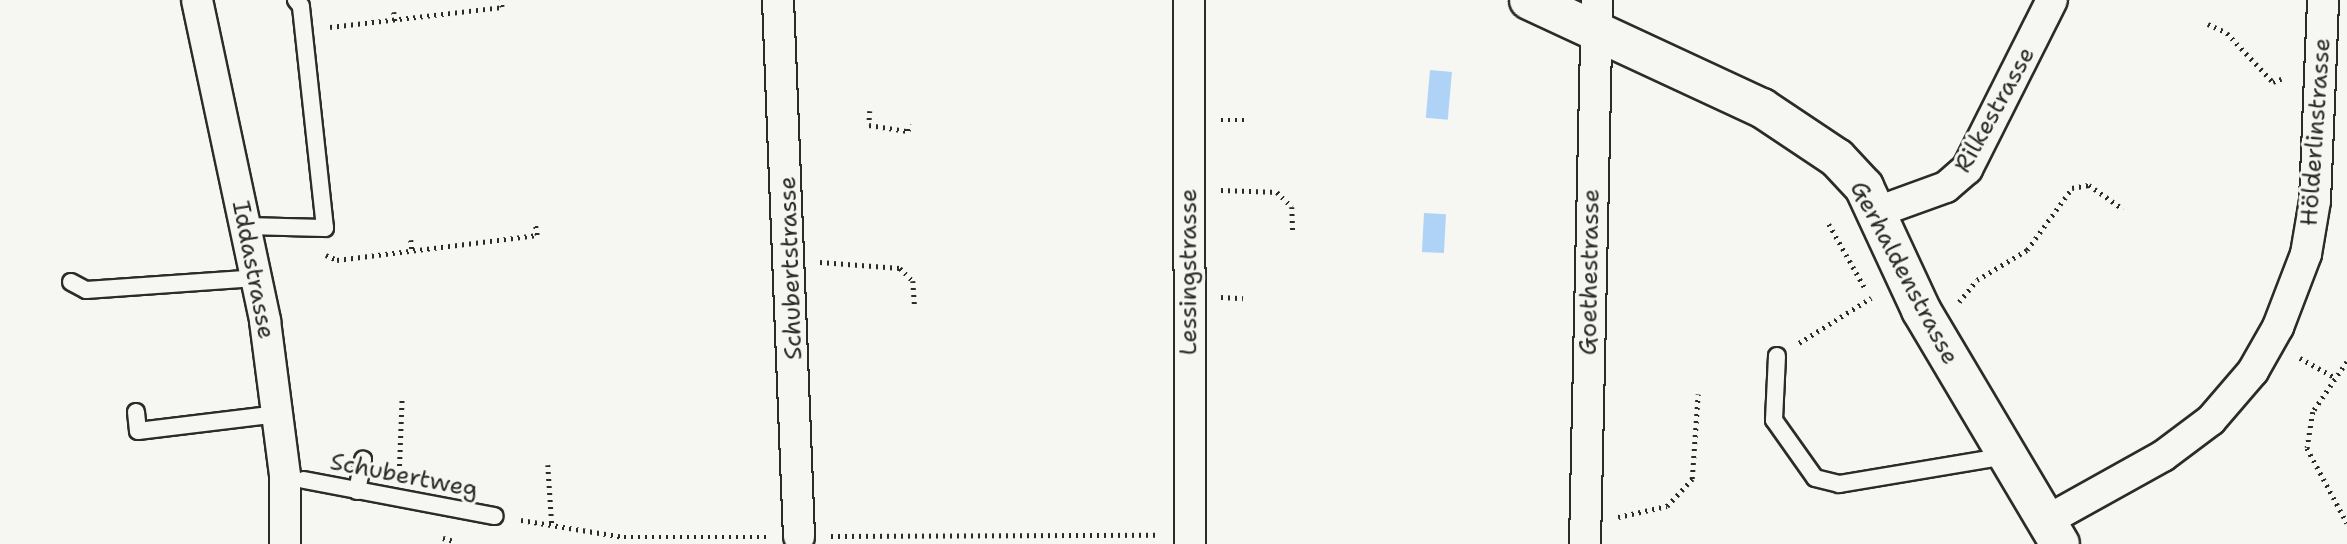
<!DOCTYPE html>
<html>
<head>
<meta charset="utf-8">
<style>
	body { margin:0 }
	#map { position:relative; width:2347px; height:544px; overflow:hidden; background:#f6f6f2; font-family:"Shantell Sans",sans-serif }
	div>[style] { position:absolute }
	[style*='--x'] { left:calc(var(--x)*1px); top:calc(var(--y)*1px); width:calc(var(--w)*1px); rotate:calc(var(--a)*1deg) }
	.water>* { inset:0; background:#aed3f7; transform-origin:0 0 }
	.path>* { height:4.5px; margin-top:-2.25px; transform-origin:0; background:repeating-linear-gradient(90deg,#2b2b2b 0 2px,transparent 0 7px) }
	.roads { filter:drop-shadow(2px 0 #2b2b2b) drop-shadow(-2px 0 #2b2b2b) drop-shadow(0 2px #2b2b2b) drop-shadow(0 -2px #2b2b2b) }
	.service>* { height:16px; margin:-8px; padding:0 8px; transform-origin:8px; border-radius:8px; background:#f6f6f2 }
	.minor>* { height:30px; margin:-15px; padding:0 15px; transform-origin:15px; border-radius:15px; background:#f6f6f2 }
	.tertiary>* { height:38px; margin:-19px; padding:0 19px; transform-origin:19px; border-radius:19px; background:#f6f6f2 }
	span { translate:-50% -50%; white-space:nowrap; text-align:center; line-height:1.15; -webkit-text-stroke:6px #f6f6f2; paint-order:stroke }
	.street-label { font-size:24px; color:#2b2b2b }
</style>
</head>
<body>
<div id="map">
	<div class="water">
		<i style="left:1430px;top:70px;width:22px;height:48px;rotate:5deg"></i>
		<i style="left:1424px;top:213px;width:22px;height:39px;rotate:3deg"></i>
	</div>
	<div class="path">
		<i style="--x:394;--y:12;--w:9;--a:84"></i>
		<i style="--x:2208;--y:24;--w:21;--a:25"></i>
		<i style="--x:2227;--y:33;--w:67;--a:46.8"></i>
		<i style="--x:2273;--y:82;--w:9;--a:-21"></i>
		<i style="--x:330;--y:27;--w:173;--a:-6.6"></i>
		<i style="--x:502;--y:7;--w:7;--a:-106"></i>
		<i style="--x:870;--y:111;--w:14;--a:94"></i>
		<i style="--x:869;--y:125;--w:39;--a:9"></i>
		<i style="--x:908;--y:131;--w:7;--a:-82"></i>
		<i style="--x:1221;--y:120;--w:25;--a:0"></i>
		<i style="--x:1221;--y:190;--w:56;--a:2"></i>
		<i style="--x:1277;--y:192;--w:21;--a:45"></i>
		<i style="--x:1292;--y:207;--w:23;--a:88"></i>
		<i style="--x:1829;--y:224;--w:76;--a:60.7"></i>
		<i style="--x:411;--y:240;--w:9;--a:84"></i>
		<i style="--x:326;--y:255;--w:12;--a:24"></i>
		<i style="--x:337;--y:260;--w:202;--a:-7.1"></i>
		<i style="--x:537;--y:235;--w:11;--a:-100"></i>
		<i style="--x:820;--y:262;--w:80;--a:4.3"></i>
		<i style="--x:900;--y:268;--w:18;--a:45"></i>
		<i style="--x:913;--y:281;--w:27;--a:86"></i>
		<i style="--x:1221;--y:297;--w:22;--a:3"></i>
		<i style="--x:1959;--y:302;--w:28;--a:-51"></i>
		<i style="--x:1977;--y:280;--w:58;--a:-31"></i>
		<i style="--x:2027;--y:250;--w:77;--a:-54"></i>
		<i style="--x:2072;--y:188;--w:17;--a:-10"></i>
		<i style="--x:2089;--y:185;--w:42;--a:35.2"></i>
		<i style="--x:1799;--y:343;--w:85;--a:-32"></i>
		<i style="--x:2300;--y:358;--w:41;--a:29.1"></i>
		<i style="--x:2347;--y:362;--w:60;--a:124.2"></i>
		<i style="--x:2313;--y:412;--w:36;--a:99"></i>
		<i style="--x:2307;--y:448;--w:85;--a:61.9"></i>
		<i style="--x:548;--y:465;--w:60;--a:86.2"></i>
		<i style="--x:399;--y:473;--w:77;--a:-87.8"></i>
		<i style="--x:1618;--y:517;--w:50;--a:-12.7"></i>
		<i style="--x:1667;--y:506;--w:37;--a:-47"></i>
		<i style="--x:1692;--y:479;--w:85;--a:-86"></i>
		<i style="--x:521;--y:520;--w:104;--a:9.4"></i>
		<i style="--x:624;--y:537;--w:142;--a:0"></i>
		<i style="--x:831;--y:536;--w:327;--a:-0.2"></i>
		<i style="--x:443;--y:538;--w:11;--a:15"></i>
	</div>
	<div class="roads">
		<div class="service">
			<i style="--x:245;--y:226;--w:80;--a:1.4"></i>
			<i style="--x:325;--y:228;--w:223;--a:-96.2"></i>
			<i style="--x:301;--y:6;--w:8;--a:-130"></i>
			<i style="--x:71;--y:282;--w:17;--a:28"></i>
			<i style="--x:86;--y:290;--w:170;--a:-4"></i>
			<i style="--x:1777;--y:356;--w:64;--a:92.7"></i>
			<i style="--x:1774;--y:420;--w:71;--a:54.7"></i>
			<i style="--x:1815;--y:478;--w:25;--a:14"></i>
			<i style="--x:1839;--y:484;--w:170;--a:-9.5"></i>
			<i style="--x:136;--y:412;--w:19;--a:84"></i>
			<i style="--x:138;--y:431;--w:141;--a:-6.9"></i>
			<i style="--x:304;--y:480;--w:194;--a:10.7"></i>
			<i style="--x:357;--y:491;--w:32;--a:-79"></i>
		</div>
		<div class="minor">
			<i style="--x:197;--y:0;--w:328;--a:78"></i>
			<i style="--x:265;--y:321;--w:156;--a:82.6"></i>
			<i style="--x:285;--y:476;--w:68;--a:90"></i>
			<i style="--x:778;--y:0;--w:537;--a:87.76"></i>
			<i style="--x:1189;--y:0;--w:544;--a:89.89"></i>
			<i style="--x:1877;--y:212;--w:73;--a:-19.9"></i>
			<i style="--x:1946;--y:187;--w:28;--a:-41"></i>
			<i style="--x:1967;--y:169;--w:189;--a:-63.3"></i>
			<i style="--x:2046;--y:521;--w:134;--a:-29.1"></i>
			<i style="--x:2163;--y:456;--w:60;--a:-36.9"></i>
			<i style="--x:2211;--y:420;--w:65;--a:-49.4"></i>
			<i style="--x:2253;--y:371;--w:51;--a:-60.4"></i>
			<i style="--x:2278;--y:327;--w:78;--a:-69"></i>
			<i style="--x:2306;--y:254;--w:54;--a:-80.4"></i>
			<i style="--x:2315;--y:201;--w:201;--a:-87.7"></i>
			<i style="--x:1585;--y:544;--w:544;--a:-88.74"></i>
		</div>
		<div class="tertiary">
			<i style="--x:1529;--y:0;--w:257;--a:24.9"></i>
			<i style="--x:1762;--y:108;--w:90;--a:33.7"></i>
			<i style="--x:1837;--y:158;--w:40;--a:47"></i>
			<i style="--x:1864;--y:187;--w:136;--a:65.1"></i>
			<i style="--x:1921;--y:310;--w:272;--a:59.3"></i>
		</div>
	</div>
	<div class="street-label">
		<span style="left:1995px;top:110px;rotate:-61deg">Rilkestrasse</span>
		<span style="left:2316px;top:132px;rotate:-86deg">Hölderlinstrasse</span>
		<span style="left:791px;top:268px;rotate:-92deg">Schubertstrasse</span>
		<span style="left:253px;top:270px;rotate:79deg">Iddastrasse</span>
		<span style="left:1189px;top:272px;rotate:-90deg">Lessingstrasse</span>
		<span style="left:1590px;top:272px;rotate:-89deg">Goethestrasse</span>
		<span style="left:1904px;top:273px;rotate:62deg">Gerhaldenstrasse</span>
		<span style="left:404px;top:476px;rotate:11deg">Schubertweg</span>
	</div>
</div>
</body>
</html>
